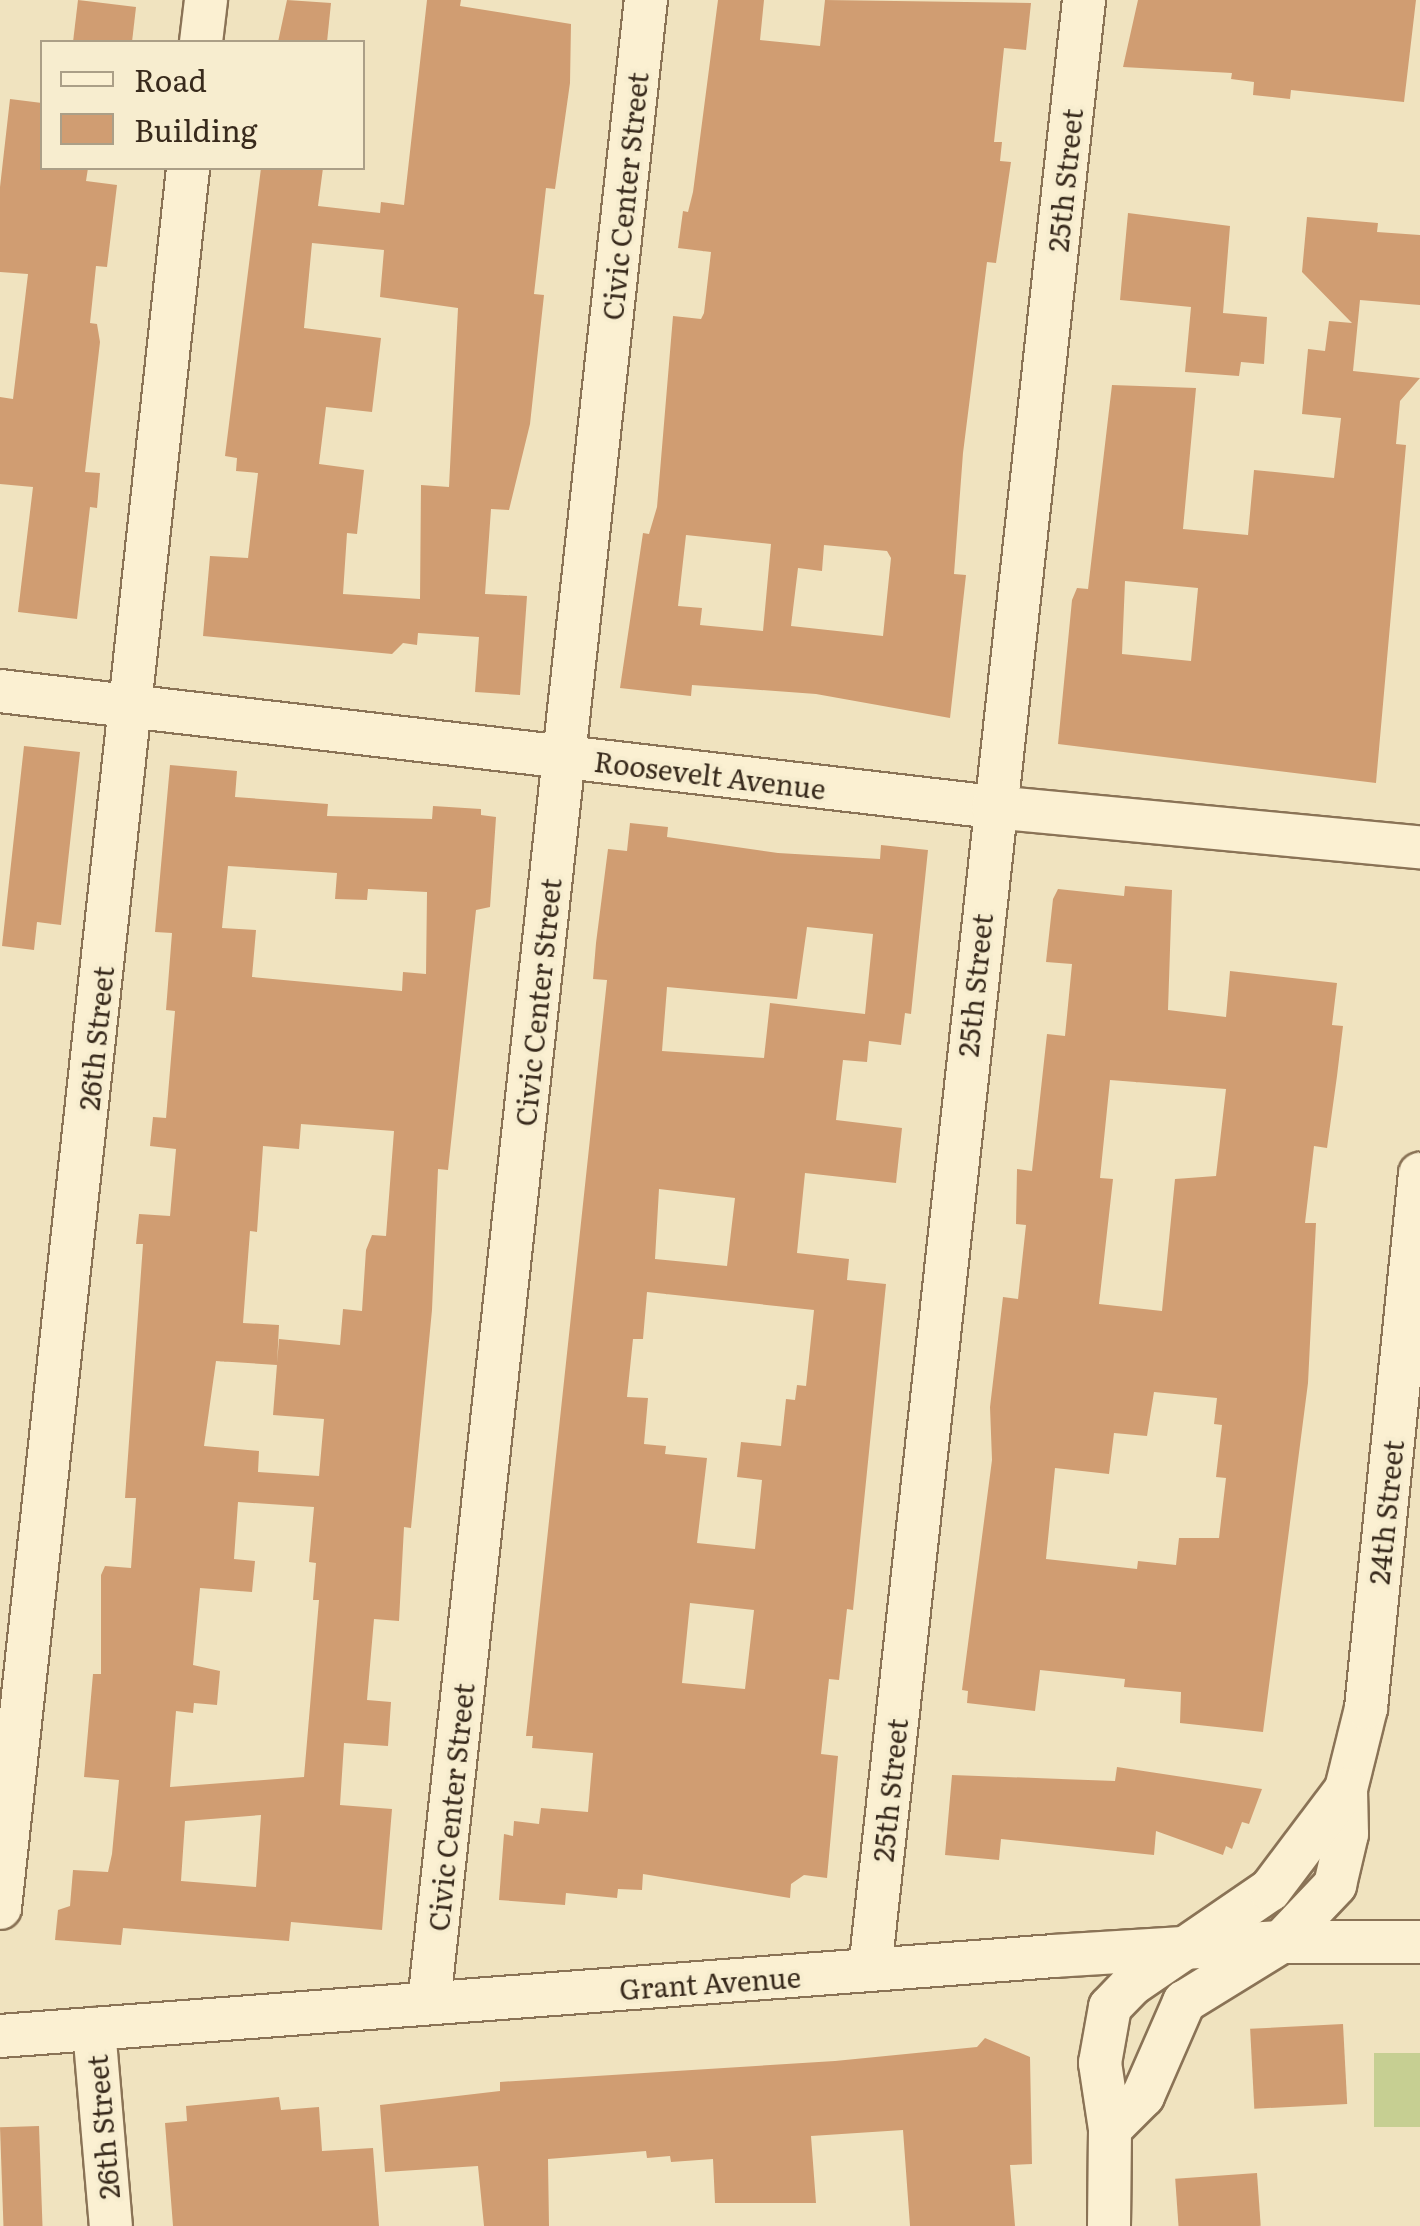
<!DOCTYPE html>
<html>
<head>
<meta charset="utf-8">
<style>
	body { margin:0 }
	#map { position:relative; width:1420px; height:2226px; overflow:hidden; background:#f0e3bf; font-family:Literata,serif }
	div>[style] { position:absolute }
	[style*='--x'] { left:calc(var(--x)*1px); top:calc(var(--y)*1px); width:calc(var(--w)*1px); rotate:calc(var(--a)*1deg) }
	.green>* { inset:0; background:#c6cf92; transform-origin:0 0 }
	.building>* { inset:0; background:#d09d72; transform-origin:0 0 }
	.roads { filter:drop-shadow(2px 0 #8a7356) drop-shadow(-2px 0 #8a7356) drop-shadow(0 2px #8a7356) drop-shadow(0 -2px #8a7356) }
	.minor>* { height:42px; margin:-21px; padding:0 21px; transform-origin:21px; border-radius:21px; background:#fbf0d2 }
	span { translate:-50% -50%; white-space:nowrap; text-align:center; line-height:1.15; -webkit-text-stroke:8px #f7edcf; paint-order:stroke }
	.street-label { font-size:28px; color:#382a1c }
	.legend { position:absolute; left:40px; top:40px; width:325px; height:130px; box-sizing:border-box; background:#f7edcf; border:2px solid #ab9f87; margin:0; padding:12px 18px; list-style:none; font-size:30px; color:#382a1c }
	.legend li { display:flex; align-items:center; gap:20px; height:50px }
	.legend b { width:50px; border:2px solid #ab9f87 }
</style>
</head>
<body>
<div id="map">
	<div class="green">
		<i style="left:1420px;top:2053px;width:74px;height:46px;rotate:90deg"></i>
	</div>
	<div class="building">
		<i style="clip-path:polygon(78px 0,136px 7px,132px 42px,73px 42px)"></i>
		<i style="clip-path:polygon(287px 0,331px 3px,327px 42px,278px 42px)"></i>
		<i style="clip-path:polygon(evenodd,427px 0,461px 0,460px 6px,571px 24px,570px 83px,555px 189px,546px 188px,534px 294px,544px 295px,530px 424px,509px 510px,491px 509px,485px 594px,527px 596px,520px 695px,475px 692px,479px 637px,418px 633px,417px 645px,403px 643px,392px 654px,203px 636px,210px 556px,248px 558px,258px 473px,236px 471px,237px 458px,225px 456px,261px 168px,323px 168px,318px 206px,380px 213px,381px 202px,404px 205px,427px 0,312px 243px,384px 250px,380px 297px,458px 308px,449px 487px,421px 485px,420px 599px,343px 594px,347px 533px,357px 534px,364px 470px,319px 464px,326px 407px,372px 412px,381px 338px,304px 328px,312px 243px)"></i>
		<i style="clip-path:polygon(evenodd,718px 0,764px 0,760px 40px,820px 46px,825px 0,1031px 3px,1026px 50px,1004px 48px,994px 142px,1002px 142px,1000px 161px,1011px 162px,996px 263px,987px 262px,963px 453px,954px 574px,966px 575px,950px 718px,816px 694px,692px 685px,691px 696px,620px 688px,643px 533px,649px 534px,657px 507px,673px 316px,701px 319px,704px 313px,711px 252px,678px 248px,683px 211px,688px 212px,693px 192px,718px 0,686px 535px,771px 544px,763px 631px,700px 625px,702px 608px,678px 606px,686px 535px,718px 0,824px 545px,887px 551px,891px 558px,883px 636px,791px 626px,798px 568px,822px 571px,824px 545px)"></i>
		<i style="clip-path:polygon(1138px 0,1416px 0,1404px 102px,1291px 90px,1290px 99px,1253px 95px,1254px 82px,1231px 79px,1232px 73px,1123px 67px)"></i>
		<i style="clip-path:polygon(10px 99px,42px 103px,42px 168px,88px 168px,86px 181px,117px 185px,107px 267px,96px 266px,90px 323px,97px 324px,100px 342px,85px 472px,100px 473px,97px 508px,90px 507px,77px 619px,18px 612px,33px 487px,0 484px,0 397px,13px 399px,28px 274px,0 272px,0 187px)"></i>
		<i style="clip-path:polygon(1128px 213px,1230px 226px,1223px 313px,1267px 317px,1264px 364px,1241px 362px,1239px 376px,1185px 372px,1191px 307px,1120px 300px)"></i>
		<i style="clip-path:polygon(evenodd,1307px 217px,1378px 223px,1377px 232px,1420px 235px,1420px 305px,1360px 300px,1353px 371px,1420px 378px,1400px 401px,1396px 444px,1406px 445px,1376px 783px,1058px 744px,1072px 600px,1077px 588px,1088px 589px,1112px 385px,1196px 388px,1183px 529px,1248px 535px,1254px 470px,1334px 478px,1341px 418px,1302px 414px,1308px 349px,1325px 351px,1329px 321px,1352px 323px,1302px 272px,1307px 217px,1125px 581px,1198px 588px,1191px 661px,1122px 654px,1125px 581px)"></i>
		<i style="clip-path:polygon(24px 746px,80px 752px,61px 925px,37px 922px,34px 950px,2px 946px)"></i>
		<i style="clip-path:polygon(evenodd,170px 765px,237px 771px,235px 797px,328px 804px,327px 816px,432px 819px,433px 806px,481px 809px,481px 815px,496px 817px,490px 907px,476px 910px,448px 1170px,438px 1169px,432px 1310px,411px 1528px,404px 1527px,399px 1621px,374px 1619px,367px 1700px,391px 1702px,388px 1746px,344px 1743px,340px 1805px,392px 1809px,382px 1930px,291px 1922px,289px 1941px,123px 1928px,121px 1945px,55px 1940px,58px 1910px,70px 1906px,73px 1870px,108px 1872px,112px 1854px,119px 1780px,84px 1777px,93px 1674px,101px 1674px,101px 1575px,105px 1566px,131px 1568px,136px 1498px,125px 1498px,143px 1244px,136px 1244px,139px 1214px,170px 1216px,176px 1149px,150px 1146px,153px 1117px,166px 1118px,175px 1011px,166px 1010px,172px 933px,155px 932px,170px 765px,228px 866px,337px 873px,335px 899px,367px 900px,368px 889px,427px 892px,426px 974px,403px 972px,402px 991px,252px 977px,256px 930px,222px 928px,228px 866px,170px 765px,301px 1124px,394px 1131px,386px 1236px,372px 1235px,366px 1250px,362px 1311px,343px 1309px,340px 1345px,279px 1339px,273px 1415px,324px 1419px,319px 1476px,258px 1472px,259px 1451px,204px 1446px,216px 1361px,277px 1365px,279px 1325px,243px 1323px,250px 1231px,257px 1232px,263px 1146px,299px 1149px,301px 1124px,170px 765px,238px 1502px,314px 1507px,309px 1562px,316px 1563px,313px 1600px,319px 1600px,304px 1777px,170px 1787px,176px 1711px,193px 1713px,194px 1703px,217px 1705px,220px 1671px,193px 1665px,200px 1588px,252px 1592px,255px 1561px,234px 1559px,238px 1502px,170px 765px,261px 1815px,256px 1887px,181px 1881px,185px 1821px,261px 1815px)"></i>
		<i style="clip-path:polygon(evenodd,630px 823px,668px 827px,667px 837px,778px 853px,880px 859px,881px 845px,928px 850px,911px 1014px,905px 1013px,901px 1045px,869px 1041px,867px 1062px,843px 1060px,836px 1120px,902px 1128px,896px 1183px,805px 1173px,797px 1253px,849px 1259px,847px 1280px,886px 1284px,853px 1610px,847px 1609px,839px 1680px,829px 1679px,821px 1754px,838px 1756px,827px 1878px,804px 1875px,791px 1884px,790px 1898px,643px 1874px,642px 1890px,618px 1889px,617px 1898px,566px 1893px,565px 1905px,499px 1900px,504px 1834px,513px 1836px,514px 1821px,539px 1824px,541px 1808px,588px 1812px,593px 1753px,532px 1748px,533px 1736px,526px 1736px,607px 980px,593px 979px,596px 943px,608px 849px,627px 851px,630px 823px,807px 927px,873px 934px,865px 1014px,770px 1003px,764px 1058px,662px 1051px,667px 987px,797px 999px,807px 927px,630px 823px,659px 1189px,735px 1198px,727px 1266px,655px 1259px,659px 1189px,630px 823px,647px 1292px,814px 1310px,806px 1386px,797px 1385px,795px 1400px,786px 1399px,781px 1446px,741px 1442px,737px 1477px,762px 1480px,755px 1549px,697px 1543px,707px 1458px,665px 1454px,666px 1446px,644px 1444px,648px 1398px,627px 1397px,633px 1339px,643px 1339px,647px 1292px,630px 823px,690px 1603px,754px 1610px,745px 1689px,682px 1683px,690px 1603px)"></i>
		<i style="clip-path:polygon(evenodd,1125px 886px,1172px 890px,1168px 1010px,1226px 1017px,1230px 971px,1337px 983px,1332px 1025px,1343px 1026px,1337px 1076px,1327px 1148px,1314px 1146px,1305px 1223px,1316px 1223px,1308px 1383px,1263px 1732px,1180px 1723px,1181px 1692px,1124px 1687px,1125px 1679px,1040px 1670px,1035px 1711px,967px 1703px,968px 1691px,962px 1690px,992px 1460px,990px 1407px,1003px 1297px,1018px 1299px,1026px 1225px,1016px 1224px,1017px 1169px,1032px 1171px,1047px 1034px,1065px 1036px,1072px 964px,1046px 962px,1053px 899px,1058px 889px,1124px 896px,1125px 886px,1110px 1080px,1226px 1089px,1216px 1176px,1175px 1179px,1162px 1311px,1099px 1304px,1113px 1179px,1100px 1178px,1110px 1080px,1125px 886px,1154px 1392px,1217px 1398px,1214px 1424px,1222px 1425px,1216px 1477px,1226px 1478px,1219px 1538px,1179px 1538px,1176px 1565px,1138px 1561px,1137px 1569px,1046px 1559px,1055px 1468px,1109px 1474px,1114px 1433px,1147px 1436px,1154px 1392px)"></i>
		<i style="clip-path:polygon(1117px 1767px,1262px 1789px,1249px 1824px,1242px 1822px,1232px 1849px,1226px 1846px,1223px 1855px,1156px 1831px,1154px 1855px,1001px 1839px,999px 1860px,945px 1855px,952px 1775px,1115px 1781px)"></i>
		<i style="left:1343px;top:2024px;width:80px;height:93px;rotate:87deg"></i>
		<i style="clip-path:polygon(985px 2038px,1030px 2057px,1032px 2164px,1010px 2165px,1015px 2226px,910px 2226px,903px 2130px,811px 2136px,816px 2203px,715px 2203px,713px 2159px,671px 2162px,670px 2156px,647px 2158px,646px 2151px,548px 2159px,549px 2226px,484px 2226px,478px 2166px,385px 2172px,380px 2105px,500px 2091px,500px 2082px,835px 2061px,977px 2047px)"></i>
		<i style="clip-path:polygon(279px 2097px,281px 2110px,319px 2107px,322px 2151px,373px 2148px,379px 2226px,173px 2226px,165px 2123px,187px 2121px,186px 2106px)"></i>
		<i style="left:39px;top:2126px;width:100px;height:39px;rotate:88deg"></i>
		<i style="left:1257px;top:2173px;width:53px;height:82px;rotate:86deg"></i>
	</div>
	<div class="roads">
		<div class="minor">
			<i style="--x:201;--y:42;--w:42;--a:-83.2"></i>
			<i style="--x:0;--y:691;--w:1000;--a:6.66"></i>
			<i style="--x:993;--y:807;--w:429;--a:5.4"></i>
			<i style="--x:0;--y:1908;--w:1750;--a:-83.83"></i>
			<i style="--x:870;--y:1970;--w:1982;--a:-83.8"></i>
			<i style="--x:429;--y:2003;--w:2015;--a:-83.82"></i>
			<i style="--x:94;--y:2029;--w:198;--a:85.1"></i>
			<i style="--x:0;--y:2036;--w:1056;--a:-4.34"></i>
			<i style="--x:1053;--y:1956;--w:228;--a:-3.5"></i>
			<i style="--x:1281;--y:1942;--w:139;--a:0"></i>
			<i style="--x:1110;--y:2129;--w:47;--a:-45"></i>
			<i style="--x:1143;--y:2096;--w:103;--a:-66.4"></i>
			<i style="--x:1184;--y:2002;--w:114;--a:-31.7"></i>
			<i style="--x:1281;--y:1942;--w:79;--a:-46.5"></i>
			<i style="--x:1335;--y:1885;--w:52;--a:-76.8"></i>
			<i style="--x:1347;--y:1834;--w:45;--a:-91.3"></i>
			<i style="--x:1346;--y:1789;--w:83;--a:-76.1"></i>
			<i style="--x:1366;--y:1708;--w:537;--a:-84.23"></i>
			<i style="--x:1109;--y:2226;--w:97;--a:-89.4"></i>
			<i style="--x:1110;--y:2129;--w:67;--a:-98.6"></i>
			<i style="--x:1100;--y:2063;--w:57;--a:-79.9"></i>
			<i style="--x:1110;--y:2007;--w:30;--a:-46"></i>
			<i style="--x:1131;--y:1985;--w:168;--a:-34.4"></i>
			<i style="--x:1270;--y:1890;--w:126;--a:-53"></i>
		</div>
	</div>
	<div class="street-label">
		<span style="left:1064px;top:180px;rotate:-84deg">25th Street</span>
		<span style="left:624px;top:196px;rotate:-84deg">Civic Center Street</span>
		<span style="left:710px;top:774px;rotate:7deg">Roosevelt Avenue</span>
		<span style="left:974px;top:985px;rotate:-84deg">25th Street</span>
		<span style="left:537px;top:1002px;rotate:-84deg">Civic Center Street</span>
		<span style="left:95px;top:1038px;rotate:-84deg">26th Street</span>
		<span style="left:1385px;top:1512px;rotate:-84deg">24th Street</span>
		<span style="left:889px;top:1790px;rotate:-84deg">25th Street</span>
		<span style="left:450px;top:1807px;rotate:-84deg">Civic Center Street</span>
		<span style="left:710px;top:1982px;rotate:-4deg">Grant Avenue</span>
		<span style="left:102px;top:2127px;rotate:-95deg">26th Street</span>
	</div>
	<ul class="legend">
	<li><b style="height:12px;background:#fbf0d2"></b>Road</li>
	<li><b style="height:28px;background:#d09d72"></b>Building</li>
	</ul>
</div>
</body>
</html>
